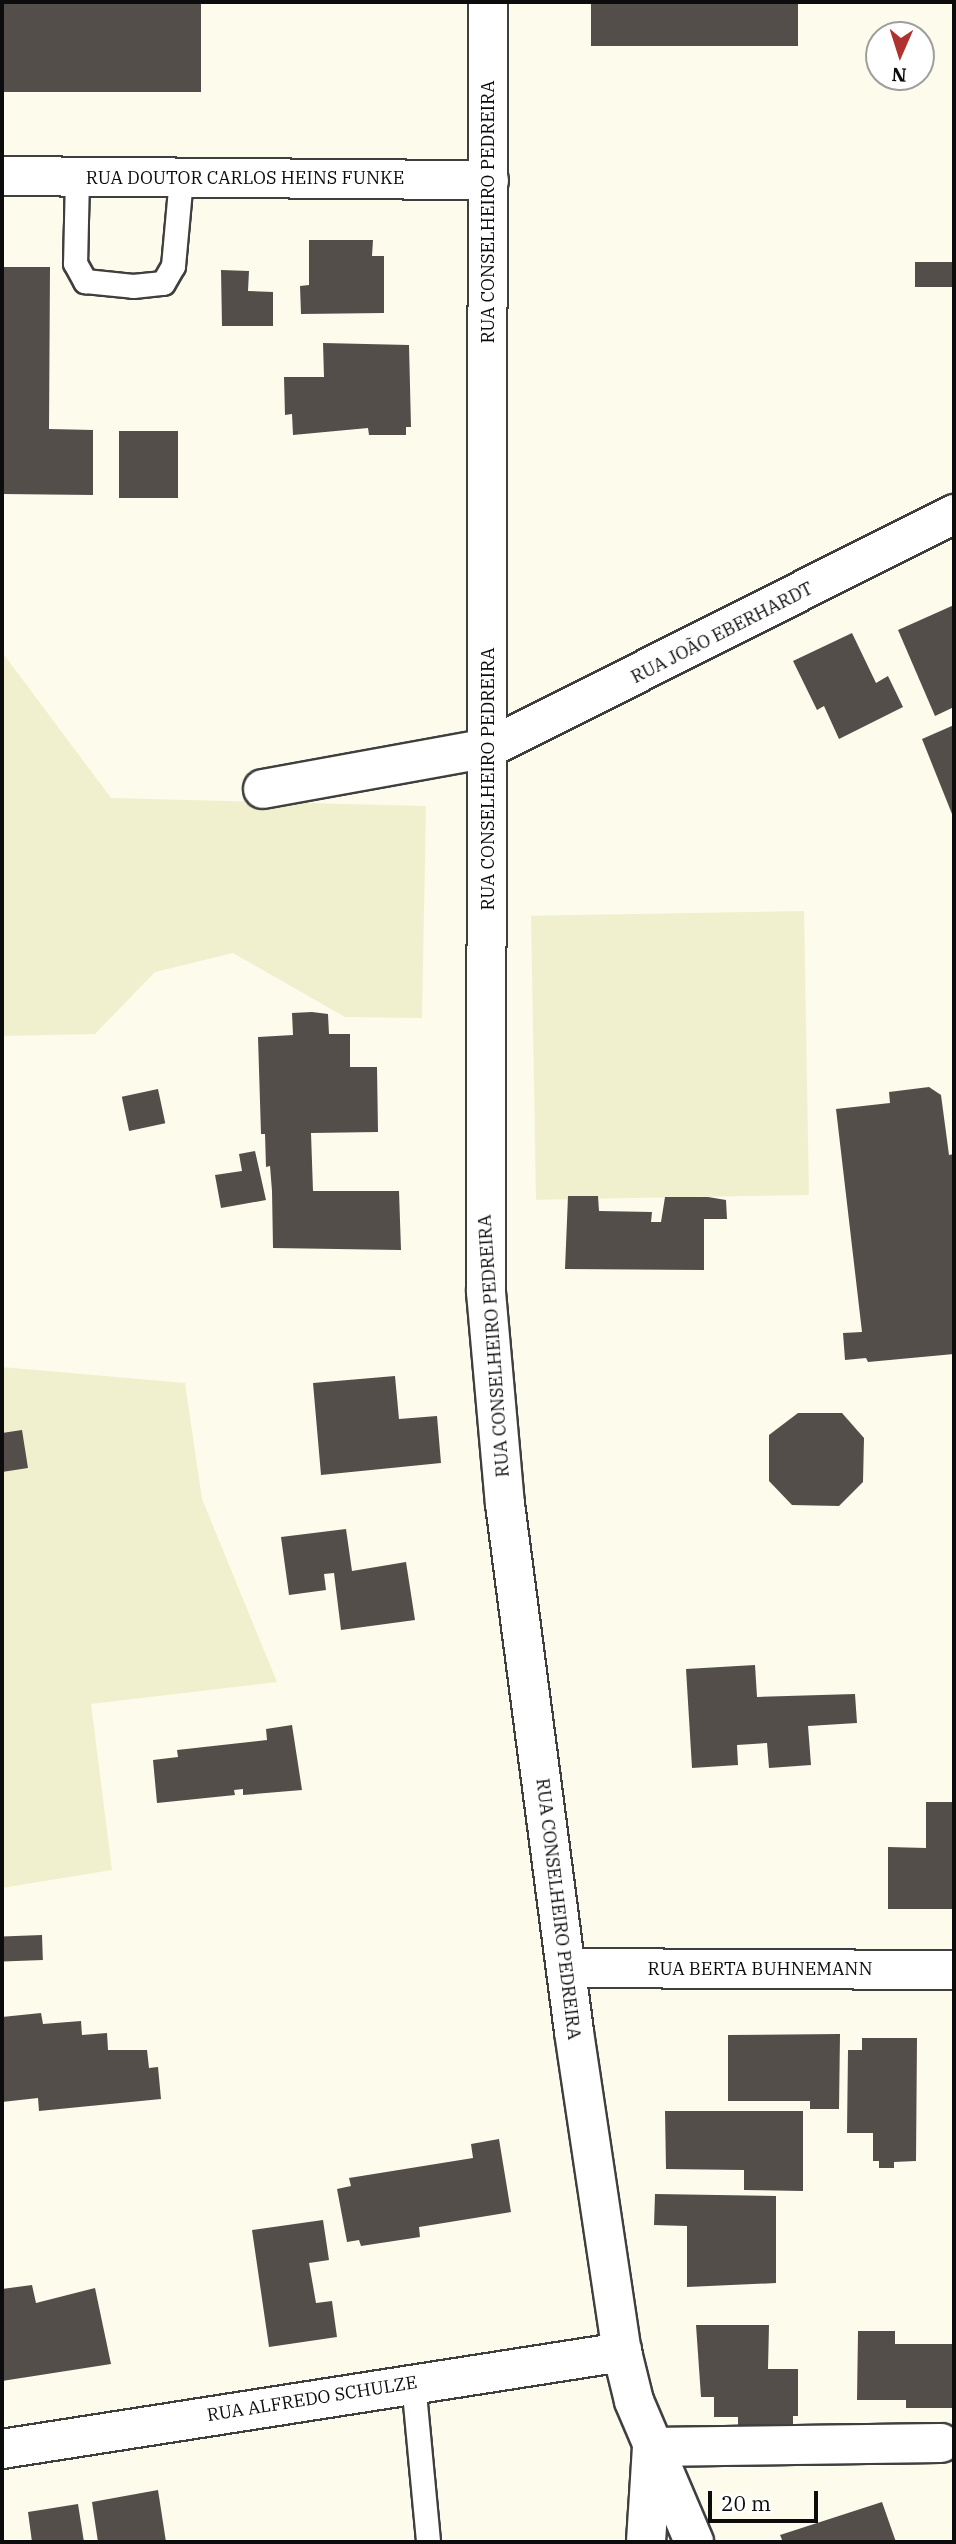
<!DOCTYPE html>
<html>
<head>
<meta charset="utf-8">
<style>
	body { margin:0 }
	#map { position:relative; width:956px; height:2544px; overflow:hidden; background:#fdfbec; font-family:"IBM Plex Serif",serif }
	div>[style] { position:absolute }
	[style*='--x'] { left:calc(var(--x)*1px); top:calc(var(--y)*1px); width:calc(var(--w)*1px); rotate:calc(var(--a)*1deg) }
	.farmland>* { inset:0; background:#f1f0ce; transform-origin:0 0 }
	.building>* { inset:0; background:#534e49; transform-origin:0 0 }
	.roads { filter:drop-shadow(2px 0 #3f3f3f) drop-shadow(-2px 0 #3f3f3f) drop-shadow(0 2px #3f3f3f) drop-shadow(0 -2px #3f3f3f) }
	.service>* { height:23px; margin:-11.5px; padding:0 11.5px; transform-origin:11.5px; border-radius:11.5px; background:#fff }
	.minor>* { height:38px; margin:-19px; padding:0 19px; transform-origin:19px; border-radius:19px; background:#fff }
	.tertiary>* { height:38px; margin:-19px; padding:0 19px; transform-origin:19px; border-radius:19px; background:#fff }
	span { translate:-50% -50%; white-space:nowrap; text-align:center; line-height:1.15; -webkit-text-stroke:7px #fff; paint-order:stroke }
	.street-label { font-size:18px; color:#0c0c0c }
	.frame { position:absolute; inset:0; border:4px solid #0c0c0c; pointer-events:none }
	.north { position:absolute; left:865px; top:21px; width:70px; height:70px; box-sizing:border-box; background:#fff; border:2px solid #9e9e9e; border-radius:50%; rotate:183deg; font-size:19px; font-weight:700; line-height:28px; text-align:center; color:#0c0c0c }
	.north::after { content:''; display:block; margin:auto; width:24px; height:32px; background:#b03230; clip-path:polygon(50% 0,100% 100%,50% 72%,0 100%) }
	.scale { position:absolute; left:708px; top:2491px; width:110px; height:32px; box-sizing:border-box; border:4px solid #0c0c0c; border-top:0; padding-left:9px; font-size:21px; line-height:24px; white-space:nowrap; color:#0c0c0c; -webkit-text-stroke:5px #fff; paint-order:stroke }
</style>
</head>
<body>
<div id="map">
	<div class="farmland">
		<i style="clip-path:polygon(2px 652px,111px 798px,426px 806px,422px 1018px,345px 1017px,233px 953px,155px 972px,95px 1034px,2px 1036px)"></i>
		<i style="left:804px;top:911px;width:284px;height:273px;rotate:89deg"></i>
		<i style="clip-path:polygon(2px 1367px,185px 1383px,202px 1499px,277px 1682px,91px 1704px,112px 1870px,2px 1888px)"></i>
	</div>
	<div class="building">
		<i style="left:2px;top:2px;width:199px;height:90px"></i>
		<i style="left:591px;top:2px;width:207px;height:44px"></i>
		<i style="clip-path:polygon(309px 240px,373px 240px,372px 256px,384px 256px,384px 313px,301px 314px,300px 286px,309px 285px)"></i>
		<i style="left:954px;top:262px;width:25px;height:39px;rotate:90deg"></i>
		<i style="clip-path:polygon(2px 267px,50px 267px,49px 429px,93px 430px,93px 495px,2px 494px)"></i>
		<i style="clip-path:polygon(221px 270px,249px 271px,248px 291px,273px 292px,273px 326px,222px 326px)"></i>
		<i style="clip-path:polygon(323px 343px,409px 345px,411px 427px,406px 427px,406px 435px,369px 435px,368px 428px,293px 435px,292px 414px,285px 415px,284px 377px,324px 377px)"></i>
		<i style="left:119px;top:431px;width:59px;height:67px"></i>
		<i style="clip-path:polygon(954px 605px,954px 707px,935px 716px,898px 630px)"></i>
		<i style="clip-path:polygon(852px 633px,876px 683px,888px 676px,903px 707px,839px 739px,824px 706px,817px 710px,793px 661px)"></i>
		<i style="clip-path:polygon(954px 725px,954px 819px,922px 739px)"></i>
		<i style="clip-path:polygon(312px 1012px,328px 1014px,329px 1034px,350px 1034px,350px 1067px,377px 1067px,378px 1132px,311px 1133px,313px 1191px,399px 1191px,401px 1250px,273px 1248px,272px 1191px,270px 1166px,266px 1167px,265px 1134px,261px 1134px,258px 1037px,293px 1035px,292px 1013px)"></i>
		<i style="clip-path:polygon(929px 1087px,941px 1095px,949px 1155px,954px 1154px,954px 1354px,868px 1362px,866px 1358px,845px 1360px,843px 1333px,862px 1332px,836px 1109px,890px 1103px,889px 1092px)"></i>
		<i style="left:158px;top:1089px;width:35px;height:37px;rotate:78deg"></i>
		<i style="clip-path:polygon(255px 1151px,266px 1200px,221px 1208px,215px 1175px,242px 1171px,239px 1154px)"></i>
		<i style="clip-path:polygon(568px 1196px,598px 1196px,599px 1211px,652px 1212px,651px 1222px,661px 1222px,665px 1197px,708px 1197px,726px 1200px,727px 1219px,704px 1219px,704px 1270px,565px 1269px)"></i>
		<i style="clip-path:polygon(395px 1376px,399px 1419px,437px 1416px,441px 1463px,321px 1475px,313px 1383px)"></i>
		<i style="clip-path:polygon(798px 1413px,842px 1413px,864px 1438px,863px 1482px,839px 1506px,792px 1505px,769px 1481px,769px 1435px)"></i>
		<i style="clip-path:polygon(22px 1430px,28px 1468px,2px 1472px,2px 1433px)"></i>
		<i style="clip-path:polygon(346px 1529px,352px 1571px,406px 1562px,415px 1620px,341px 1630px,334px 1573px,324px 1574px,326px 1590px,289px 1595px,281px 1537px)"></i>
		<i style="clip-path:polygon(755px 1665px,757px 1697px,855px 1694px,857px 1723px,808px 1726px,811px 1765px,769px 1768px,767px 1743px,737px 1745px,738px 1765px,692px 1768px,686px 1669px)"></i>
		<i style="clip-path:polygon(292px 1725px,302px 1790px,243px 1795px,243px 1789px,234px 1790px,235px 1795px,157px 1803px,153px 1760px,178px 1757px,177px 1750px,267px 1740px,266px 1729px)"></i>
		<i style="clip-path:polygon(926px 1802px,954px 1802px,954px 1909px,888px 1909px,888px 1847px,926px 1848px)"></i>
		<i style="left:42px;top:1935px;width:25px;height:40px;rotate:88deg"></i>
		<i style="clip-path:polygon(41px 2013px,43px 2024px,81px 2021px,82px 2035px,107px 2033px,108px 2050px,147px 2050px,149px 2068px,158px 2067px,161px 2099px,39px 2111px,38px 2098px,2px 2102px,2px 2017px)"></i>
		<i style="clip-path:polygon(840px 2034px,839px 2109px,810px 2109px,810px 2101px,728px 2101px,728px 2035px)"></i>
		<i style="clip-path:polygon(862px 2038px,917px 2038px,916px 2161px,894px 2162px,894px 2168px,879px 2168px,879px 2161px,873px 2161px,873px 2133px,847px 2133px,848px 2050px,862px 2050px)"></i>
		<i style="clip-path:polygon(665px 2111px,803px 2111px,803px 2191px,744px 2190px,744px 2170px,666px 2169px)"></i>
		<i style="clip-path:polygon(499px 2139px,511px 2212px,419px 2227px,420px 2237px,361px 2246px,359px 2240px,347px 2242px,337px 2189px,351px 2186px,349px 2178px,473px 2158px,471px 2144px)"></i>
		<i style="clip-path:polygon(655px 2194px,776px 2196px,776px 2283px,687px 2287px,687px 2226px,654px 2225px)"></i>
		<i style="clip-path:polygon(323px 2220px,329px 2260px,309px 2263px,316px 2303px,332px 2301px,337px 2337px,269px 2347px,252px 2230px)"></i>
		<i style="clip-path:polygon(32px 2285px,36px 2303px,95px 2288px,111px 2364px,2px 2381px,2px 2289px)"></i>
		<i style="clip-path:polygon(696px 2325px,769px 2325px,768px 2369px,798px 2369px,798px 2416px,793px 2416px,793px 2426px,738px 2425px,738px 2417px,714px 2417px,714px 2397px,701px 2397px)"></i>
		<i style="clip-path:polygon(858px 2331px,895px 2331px,895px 2344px,954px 2344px,954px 2408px,906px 2408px,906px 2400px,857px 2400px)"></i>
		<i style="clip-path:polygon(158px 2490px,166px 2542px,98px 2542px,92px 2502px)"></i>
		<i style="clip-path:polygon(882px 2502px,896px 2542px,783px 2542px,780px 2535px)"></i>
		<i style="clip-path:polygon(78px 2504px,84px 2542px,32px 2542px,28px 2512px)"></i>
	</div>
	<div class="roads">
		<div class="service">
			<i style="--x:77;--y:177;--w:86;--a:91.3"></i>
			<i style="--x:75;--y:263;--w:21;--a:61"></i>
			<i style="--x:85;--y:281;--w:48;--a:5.9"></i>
			<i style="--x:133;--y:286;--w:30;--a:-6"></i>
			<i style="--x:163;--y:283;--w:20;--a:-60"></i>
			<i style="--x:173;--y:266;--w:88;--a:-84.8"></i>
			<i style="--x:413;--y:2382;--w:161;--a:84.6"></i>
		</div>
		<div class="minor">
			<i style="--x:2;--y:176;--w:487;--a:0.5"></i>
			<i style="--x:263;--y:789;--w:230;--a:-10.3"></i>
			<i style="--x:489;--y:748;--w:521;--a:-26.71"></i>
			<i style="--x:566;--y:1968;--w:388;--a:0.3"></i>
			<i style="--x:2;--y:2449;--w:628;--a:-8.89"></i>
			<i style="--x:646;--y:2542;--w:95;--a:-86.4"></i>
			<i style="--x:652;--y:2447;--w:289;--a:-0.8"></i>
		</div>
		<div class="tertiary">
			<i style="--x:488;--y:2;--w:1290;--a:90.09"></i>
			<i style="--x:486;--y:1292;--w:213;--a:84.9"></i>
			<i style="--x:505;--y:1504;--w:532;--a:82.55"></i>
			<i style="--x:574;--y:2032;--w:324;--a:81.5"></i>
			<i style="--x:622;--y:2352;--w:50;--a:76.2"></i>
			<i style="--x:634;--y:2401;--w:153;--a:66.9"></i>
		</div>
	</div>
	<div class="street-label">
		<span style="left:245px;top:178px">RUA DOUTOR CARLOS HEINS FUNKE</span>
		<span style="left:488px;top:212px;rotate:-90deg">RUA CONSELHEIRO PEDREIRA</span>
		<span style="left:722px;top:633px;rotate:-27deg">RUA JOÃO EBERHARDT</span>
		<span style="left:488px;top:779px;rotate:-90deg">RUA CONSELHEIRO PEDREIRA</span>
		<span style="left:494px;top:1346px;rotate:-94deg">RUA CONSELHEIRO PEDREIRA</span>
		<span style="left:558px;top:1909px;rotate:83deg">RUA CONSELHEIRO PEDREIRA</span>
		<span style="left:760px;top:1969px">RUA BERTA BUHNEMANN</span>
		<span style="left:312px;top:2399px;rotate:-9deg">RUA ALFREDO SCHULZE</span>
	</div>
	<div class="frame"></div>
	<div class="north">N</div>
	<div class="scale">20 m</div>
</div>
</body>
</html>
